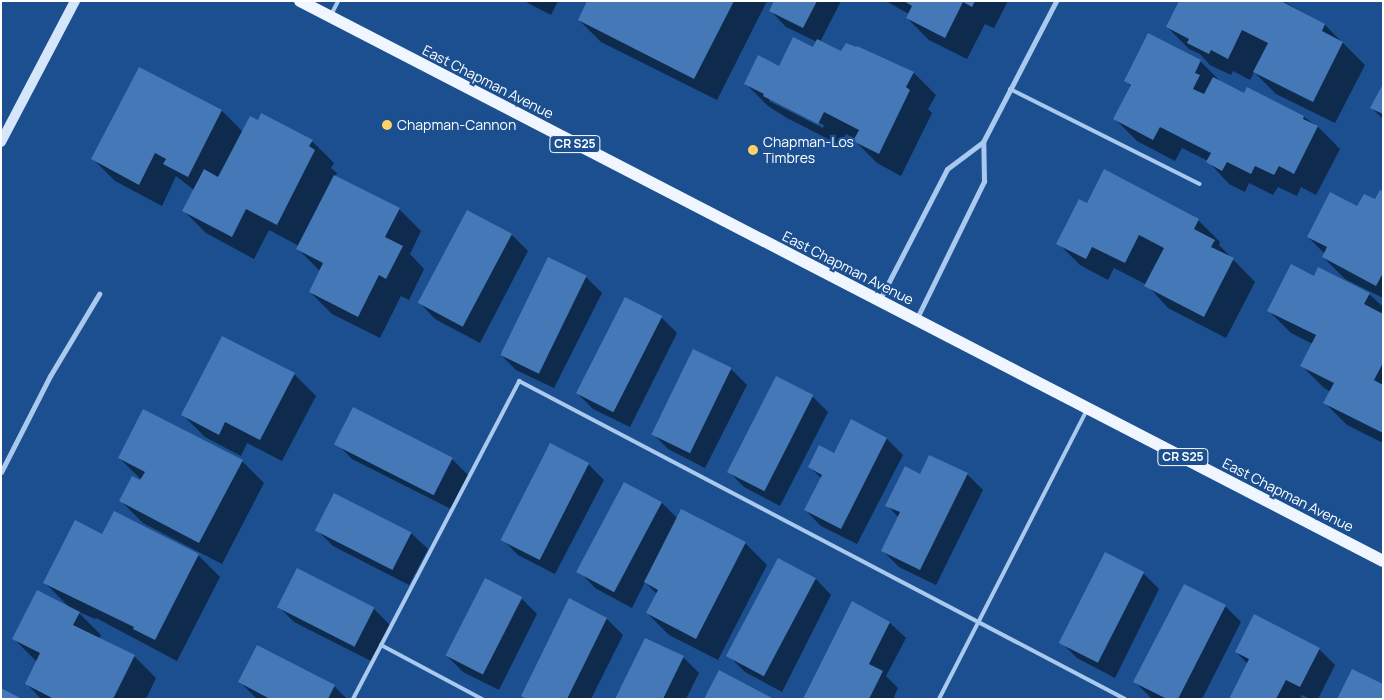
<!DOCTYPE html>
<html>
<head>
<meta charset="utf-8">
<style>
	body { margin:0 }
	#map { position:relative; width:1384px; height:700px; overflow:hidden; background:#1b4f8f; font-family:Manrope,sans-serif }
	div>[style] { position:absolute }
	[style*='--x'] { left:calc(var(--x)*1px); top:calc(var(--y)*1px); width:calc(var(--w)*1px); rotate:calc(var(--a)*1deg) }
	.shadow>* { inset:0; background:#0007 }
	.building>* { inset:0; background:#4478b7; transform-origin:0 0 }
	.lane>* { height:4px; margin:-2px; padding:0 2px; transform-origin:2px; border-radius:2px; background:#a9c9ee }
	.street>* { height:5px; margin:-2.5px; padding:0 2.5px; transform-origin:2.5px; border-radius:2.5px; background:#a9c9ee }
	.secondary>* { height:10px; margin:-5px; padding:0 5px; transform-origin:5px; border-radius:5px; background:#d6e6fa }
	.primary>* { height:12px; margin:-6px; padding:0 6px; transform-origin:6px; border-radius:6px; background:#f0f6ff }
	.dots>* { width:14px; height:14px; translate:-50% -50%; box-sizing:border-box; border:2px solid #1b4f8f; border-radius:50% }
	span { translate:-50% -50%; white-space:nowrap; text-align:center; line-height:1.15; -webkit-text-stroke:4.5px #1b4f8f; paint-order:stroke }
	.shield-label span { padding:1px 4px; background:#1b4f8f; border:1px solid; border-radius:4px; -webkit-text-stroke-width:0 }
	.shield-label { font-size:12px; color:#fff; font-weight:700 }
	.street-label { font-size:14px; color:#fff }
	.poi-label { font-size:14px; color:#fff }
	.left { translate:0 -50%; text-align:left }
	.frame { position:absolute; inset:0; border:2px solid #fff; pointer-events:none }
</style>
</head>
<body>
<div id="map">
	<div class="shadow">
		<i style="clip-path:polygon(524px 1px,558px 1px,551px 15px)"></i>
		<i style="clip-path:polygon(589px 1px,767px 1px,717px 100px,601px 42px,579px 20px)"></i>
		<i style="clip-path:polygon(evenodd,775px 1px,841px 1px,820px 42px,842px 53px,914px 73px,936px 95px,928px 109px,932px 113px,901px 176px,877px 163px,855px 141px,856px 139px,846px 134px,840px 145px,787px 118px,768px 106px,746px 84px,814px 49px,817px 42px,786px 27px,771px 11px,775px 1px,769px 98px,824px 125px,823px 128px,769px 101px,769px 98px)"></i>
		<i style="clip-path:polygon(886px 1px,1008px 1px,994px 28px,985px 24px,967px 59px,929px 40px,907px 18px,909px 14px)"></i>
		<i style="clip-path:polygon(1181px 1px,1283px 1px,1325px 25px,1365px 65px,1335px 123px,1276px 94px,1254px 72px,1250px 80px,1233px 71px,1231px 75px,1210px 65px,1200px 54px,1189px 49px,1167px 27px)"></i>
		<i style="clip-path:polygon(1200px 61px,1222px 83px,1245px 95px,1248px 89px,1304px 117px,1318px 127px,1340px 149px,1316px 195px,1301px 187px,1297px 196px,1278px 187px,1273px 195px,1249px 183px,1245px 192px,1229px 184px,1208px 161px,1182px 148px,1175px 161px,1137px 141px,1115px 119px,1131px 87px,1126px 81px)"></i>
		<i style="clip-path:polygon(139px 68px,222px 111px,243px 132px,312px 141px,334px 163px,331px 168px,337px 173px,335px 177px,399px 209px,421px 231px,410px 254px,424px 269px,409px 300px,401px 296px,380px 338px,332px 314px,310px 292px,320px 271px,298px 249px,299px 246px,269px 230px,254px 259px,206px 233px,184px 211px,194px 190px,176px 176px,162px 206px,115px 181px,93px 159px)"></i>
		<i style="clip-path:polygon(1383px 87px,1383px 119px,1372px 108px)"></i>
		<i style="clip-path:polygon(1383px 192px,1383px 298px,1345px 279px,1323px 257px,1325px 254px,1308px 237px,1358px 208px,1376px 201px)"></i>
		<i style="clip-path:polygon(467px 212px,512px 235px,528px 251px,480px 343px,435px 319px,420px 303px)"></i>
		<i style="clip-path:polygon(1198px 220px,1220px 242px,1219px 245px,1255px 282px,1226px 338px,1168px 308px,1147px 285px,1114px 268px,1108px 280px,1080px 265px,1058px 243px)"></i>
		<i style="clip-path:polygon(586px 277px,602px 293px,554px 388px,516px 370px,500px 354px)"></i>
		<i style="clip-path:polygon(1314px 277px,1366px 291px,1383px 307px,1383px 443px,1347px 425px,1325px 403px,1331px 392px,1324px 388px,1302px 366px,1313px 344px,1291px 333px,1269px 311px)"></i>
		<i style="clip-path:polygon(661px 317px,677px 333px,630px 427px,593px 409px,577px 393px)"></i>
		<i style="clip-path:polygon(731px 369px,747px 385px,705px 468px,668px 449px,652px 433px)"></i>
		<i style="clip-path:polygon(294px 374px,316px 396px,282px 461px,247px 443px,241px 456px,205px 437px,183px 415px)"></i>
		<i style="clip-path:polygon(812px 396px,828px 412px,780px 506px,744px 487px,728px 471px)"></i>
		<i style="clip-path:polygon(852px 421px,887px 439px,903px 455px,857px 544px,821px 526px,805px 510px,822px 479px,809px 466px,834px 455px)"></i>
		<i style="clip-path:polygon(336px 443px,452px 459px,468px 475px,451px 509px,352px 459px)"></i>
		<i style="clip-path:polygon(119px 458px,242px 461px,264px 483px,222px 564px,143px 523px,121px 501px,145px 483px)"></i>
		<i style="clip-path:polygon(588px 464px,604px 480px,555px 574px,518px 555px,502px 539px)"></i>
		<i style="clip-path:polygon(967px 474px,983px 490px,936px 585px,899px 567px,883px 551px,899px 518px,887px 505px,920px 476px)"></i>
		<i style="clip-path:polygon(625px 484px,662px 503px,677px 518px,745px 543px,767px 565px,718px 660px,669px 635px,647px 613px,657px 594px,645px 582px,632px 608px,595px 588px,580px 572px)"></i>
		<i style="clip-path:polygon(335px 494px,412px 534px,428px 549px,409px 585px,333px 546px,317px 530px)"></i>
		<i style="clip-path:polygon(103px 536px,198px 555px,220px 577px,177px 661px,96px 618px,95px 619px,77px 611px,101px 635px,99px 639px,134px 656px,156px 678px,146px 699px,41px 699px,27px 684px,37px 662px,14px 639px,69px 607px,45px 583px)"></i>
		<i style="clip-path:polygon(779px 560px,816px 579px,831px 595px,782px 692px,745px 672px,729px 656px)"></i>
		<i style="clip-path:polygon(297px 570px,374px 609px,390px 625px,371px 661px,294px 622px,278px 606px)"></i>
		<i style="clip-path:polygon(1143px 573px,1159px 589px,1115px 678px,1077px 658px,1061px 642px)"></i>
		<i style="clip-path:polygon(521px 598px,537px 614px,499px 690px,463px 672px,447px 656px)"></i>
		<i style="clip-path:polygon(570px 600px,607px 619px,623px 635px,591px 699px,525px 699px,522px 696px)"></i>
		<i style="clip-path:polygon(1225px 606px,1241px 622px,1202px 699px,1151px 698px,1135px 682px)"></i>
		<i style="clip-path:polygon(890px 623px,906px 638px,886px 676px,898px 688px,893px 699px,804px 699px)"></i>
		<i style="clip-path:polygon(1319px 649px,1335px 665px,1318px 699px,1310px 699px,1302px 695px,1300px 699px,1230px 699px,1248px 664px,1236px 652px)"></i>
		<i style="clip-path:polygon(683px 657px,699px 673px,686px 699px,617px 699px)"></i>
		<i style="clip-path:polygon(240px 682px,334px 686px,347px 699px,257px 699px)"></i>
	</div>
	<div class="building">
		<i style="clip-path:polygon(587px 1px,734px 1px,694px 79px,578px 20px)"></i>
		<i style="clip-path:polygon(774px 1px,817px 1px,803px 28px,769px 11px)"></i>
		<i style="clip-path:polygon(904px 1px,975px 1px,972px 7px,963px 2px,945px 38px,906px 18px,912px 6px)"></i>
		<i style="clip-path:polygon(1179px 1px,1281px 1px,1325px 24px,1322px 31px,1343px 42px,1313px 102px,1253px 72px,1268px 43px,1242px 30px,1228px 59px,1211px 50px,1209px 54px,1187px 43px,1189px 39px,1166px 27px)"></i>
		<i style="clip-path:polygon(1148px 33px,1201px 60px,1195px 73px,1200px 75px,1193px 89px,1204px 94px,1213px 77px,1244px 93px,1247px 87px,1304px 116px,1303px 119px,1318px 126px,1294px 174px,1279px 166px,1274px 175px,1255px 166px,1251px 174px,1227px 162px,1222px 171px,1206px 162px,1211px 153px,1160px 127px,1153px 140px,1113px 119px,1131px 85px,1124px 81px)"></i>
		<i style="clip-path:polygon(793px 37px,813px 47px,817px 39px,841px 51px,846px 43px,856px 47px,857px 46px,914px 72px,906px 87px,910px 90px,879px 154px,853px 141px,859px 130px,824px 112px,818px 124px,763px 96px,764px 94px,744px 84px,758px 55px,779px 66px)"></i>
		<i style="clip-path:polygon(139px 67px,222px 110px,188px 177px,163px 164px,166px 159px,155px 153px,139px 185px,91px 159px)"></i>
		<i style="clip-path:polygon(1383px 84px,1383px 114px,1370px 108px)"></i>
		<i style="clip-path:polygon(261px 113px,313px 140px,309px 146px,315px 150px,277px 225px,246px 209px,232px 237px,182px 211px,204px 169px,218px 177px,250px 116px,258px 120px)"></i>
		<i style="clip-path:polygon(1104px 169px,1199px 219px,1194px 229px,1215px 240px,1211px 247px,1234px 258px,1204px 317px,1144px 286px,1164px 248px,1139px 235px,1125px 263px,1092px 247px,1086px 259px,1056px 244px,1079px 199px,1087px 203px)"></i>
		<i style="clip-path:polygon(334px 175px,400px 208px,385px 237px,403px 246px,386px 279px,379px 275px,358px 317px,309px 292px,323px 263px,296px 249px)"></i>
		<i style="clip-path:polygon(1380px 190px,1383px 191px,1383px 273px,1376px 286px,1322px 257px,1327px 247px,1307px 237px,1330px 192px,1357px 206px,1364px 194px,1375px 199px)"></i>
		<i style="left:467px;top:210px;width:51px;height:105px;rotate:28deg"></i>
		<i style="left:548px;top:257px;width:43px;height:109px;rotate:26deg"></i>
		<i style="clip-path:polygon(1291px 264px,1314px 276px,1318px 267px,1370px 293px,1364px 304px,1383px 314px,1383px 363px,1374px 380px,1383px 385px,1383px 433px,1323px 403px,1334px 383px,1300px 366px,1316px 335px,1267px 311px)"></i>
		<i style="left:625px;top:297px;width:42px;height:108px;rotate:27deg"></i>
		<i style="clip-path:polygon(222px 336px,295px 373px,260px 440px,225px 422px,219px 435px,181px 415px)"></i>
		<i style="left:693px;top:349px;width:43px;height:95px;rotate:26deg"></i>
		<i style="left:776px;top:376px;width:42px;height:108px;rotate:27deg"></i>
		<i style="left:353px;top:407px;width:112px;height:42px;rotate:27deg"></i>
		<i style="clip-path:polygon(143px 409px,243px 460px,199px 543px,119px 501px,132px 476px,140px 480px,145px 472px,118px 458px)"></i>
		<i style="clip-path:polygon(851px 419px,887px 438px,841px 529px,804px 510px,822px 475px,808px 467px,819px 445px,834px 453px)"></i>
		<i style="left:550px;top:443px;width:44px;height:109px;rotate:27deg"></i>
		<i style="clip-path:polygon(929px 455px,968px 473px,920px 570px,881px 551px,900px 512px,885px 506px,905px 466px,920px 474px)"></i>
		<i style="left:624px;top:482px;width:43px;height:102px;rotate:28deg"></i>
		<i style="left:334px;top:493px;width:87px;height:42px;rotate:27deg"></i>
		<i style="clip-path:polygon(681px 509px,746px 542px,696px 639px,646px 613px,658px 590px,644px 582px)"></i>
		<i style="clip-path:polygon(114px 511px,199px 554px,155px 640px,133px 629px,134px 627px,43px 583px,75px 520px,102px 534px)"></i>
		<i style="left:1105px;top:552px;width:44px;height:102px;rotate:27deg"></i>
		<i style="left:778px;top:558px;width:43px;height:111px;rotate:28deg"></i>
		<i style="left:297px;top:568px;width:87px;height:44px;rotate:27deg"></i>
		<i style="left:485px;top:578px;width:42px;height:87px;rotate:27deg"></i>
		<i style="clip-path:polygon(1184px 584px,1226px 605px,1178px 699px,1167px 699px,1133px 682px)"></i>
		<i style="clip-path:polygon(37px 590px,80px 612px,73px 625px,135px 655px,113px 699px,54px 699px,25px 684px,40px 653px,12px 639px)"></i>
		<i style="clip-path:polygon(569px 598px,607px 618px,567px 699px,526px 699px,521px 696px)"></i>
		<i style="clip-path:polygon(852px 601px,890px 622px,869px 664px,883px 671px,869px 699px,803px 699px)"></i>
		<i style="clip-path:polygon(1254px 614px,1320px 648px,1300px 687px,1286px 680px,1276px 699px,1229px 699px,1249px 659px,1235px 652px)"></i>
		<i style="clip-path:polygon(645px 638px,684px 656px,663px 699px,615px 699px)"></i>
		<i style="clip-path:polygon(257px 645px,335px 685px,328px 699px,270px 699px,238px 682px)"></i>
		<i style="clip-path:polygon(1352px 669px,1383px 684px,1383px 699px,1337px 699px)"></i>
		<i style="clip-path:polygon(719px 670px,774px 699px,704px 699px)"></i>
		<i style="clip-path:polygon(1px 688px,22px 699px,1px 699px)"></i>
	</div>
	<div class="lane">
		<i style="--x:331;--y:15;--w:16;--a:-63"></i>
		<i style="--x:1010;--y:89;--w:212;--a:26.6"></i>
		<i style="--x:381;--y:645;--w:115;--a:28.1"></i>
		<i style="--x:353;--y:699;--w:359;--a:-62.4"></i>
		<i style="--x:519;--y:381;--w:684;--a:27.69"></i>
		<i style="--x:939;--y:699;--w:325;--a:-62.9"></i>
	</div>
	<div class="street">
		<i style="--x:880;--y:299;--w:146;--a:-62.7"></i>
		<i style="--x:947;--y:169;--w:45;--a:-36.9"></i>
		<i style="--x:916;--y:320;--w:155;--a:-63.9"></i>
		<i style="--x:984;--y:181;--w:39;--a:-91"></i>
		<i style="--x:983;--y:142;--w:159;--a:-62.6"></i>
		<i style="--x:1;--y:472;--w:108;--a:-63"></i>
		<i style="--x:50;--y:376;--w:96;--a:-59.1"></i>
	</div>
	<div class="secondary">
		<i style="--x:1;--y:142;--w:159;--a:-62.3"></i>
	</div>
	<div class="primary">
		<i style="--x:300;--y:1;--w:1219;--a:27.34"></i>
	</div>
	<div class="dots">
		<i style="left:387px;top:125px;background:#ffd166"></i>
		<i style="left:753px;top:150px;background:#ffd166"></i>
	</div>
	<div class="shield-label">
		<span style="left:575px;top:144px">CR S25</span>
		<span style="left:1183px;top:457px">CR S25</span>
	</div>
	<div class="street-label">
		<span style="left:488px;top:82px;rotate:27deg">East Chapman Avenue</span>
		<span style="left:848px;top:268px;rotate:27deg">East Chapman Avenue</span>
		<span style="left:1288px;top:495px;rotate:27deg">East Chapman Avenue</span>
	</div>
	<div class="poi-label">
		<span class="left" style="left:397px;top:125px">Chapman-Cannon</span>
		<span class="left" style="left:763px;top:150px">Chapman-Los<br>Timbres</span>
	</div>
	<div class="frame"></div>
</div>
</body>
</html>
